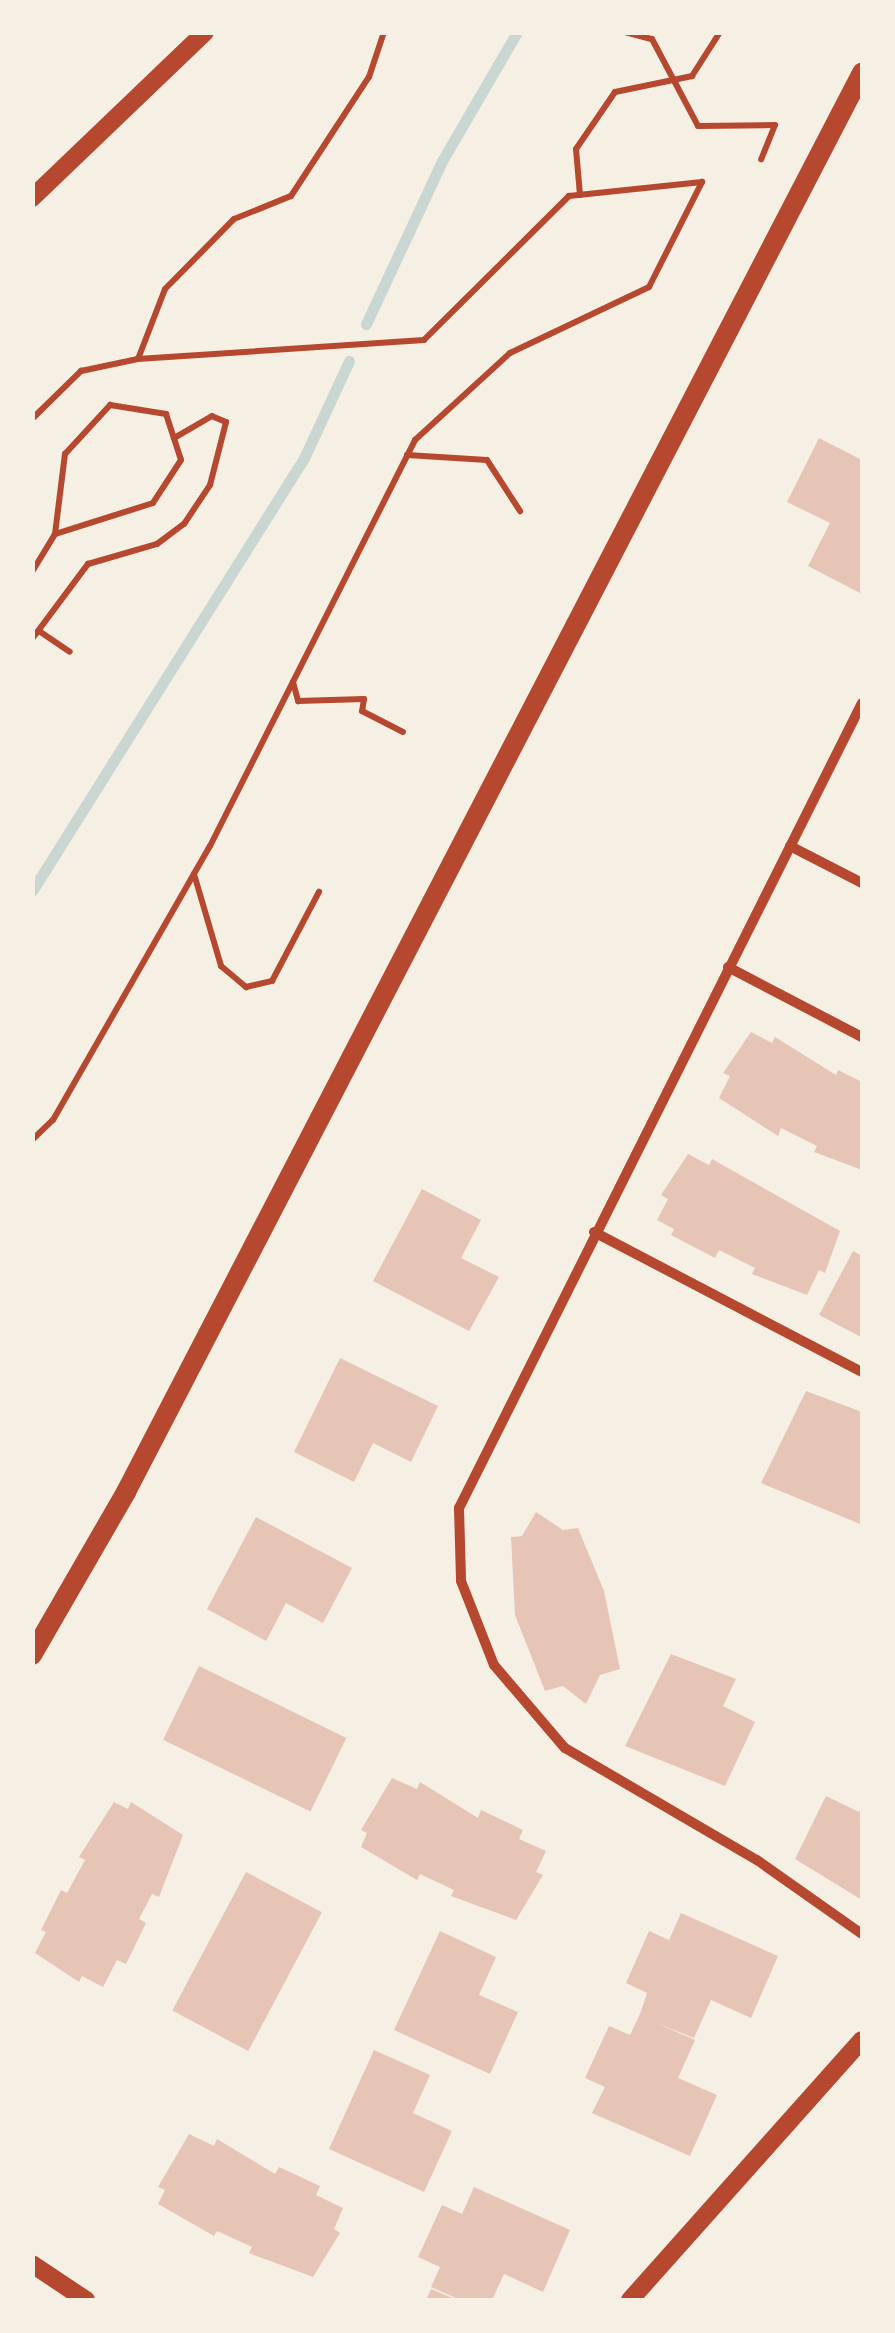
<!DOCTYPE html>
<html>
<head>
<meta charset="utf-8">
<style>
	body { margin:0 }
	#map { position:relative; width:895px; height:2333px; overflow:hidden; background:#f6efe4; font-family:Quicksand,sans-serif }
	div>[style] { position:absolute }
	[style*='--x'] { left:calc(var(--x)*1px); top:calc(var(--y)*1px); width:calc(var(--w)*1px); rotate:calc(var(--a)*1deg) }
	.stream>* { height:11px; margin:-5.5px; padding:0 5.5px; transform-origin:5.5px; border-radius:5.5px; background:#c9d6d2 }
	.building>* { inset:0; background:#e6c5b7; transform-origin:0 0 }
	.path>* { height:6px; margin:-3px; padding:0 3px; transform-origin:3px; border-radius:3px; background:#b5482f }
	.minor>* { height:10px; margin:-5px; padding:0 5px; transform-origin:5px; border-radius:5px; background:#b5482f }
	.tertiary>* { height:18px; margin:-9px; padding:0 9px; transform-origin:9px; border-radius:9px; background:#b5482f }
	.secondary>* { height:20px; margin:-10px; padding:0 10px; transform-origin:10px; border-radius:10px; background:#b5482f }
	span { translate:-50% -50%; white-space:nowrap; text-align:center; line-height:1.15; -webkit-text-stroke:9px #f6efe4; paint-order:stroke }
	.frame { position:absolute; inset:0; border:35px solid #f6efe4; pointer-events:none }
</style>
</head>
<body>
<div id="map">
	<div class="stream">
		<i style="--x:366;--y:324;--w:180;--a:-65"></i>
		<i style="--x:442;--y:161;--w:149;--a:-59.8"></i>
		<i style="--x:32;--y:891;--w:511;--a:-57.86"></i>
		<i style="--x:304;--y:458;--w:107;--a:-65.1"></i>
	</div>
	<div class="building">
		<i style="clip-path:polygon(819px 438px,862px 460px,862px 594px,808px 566px,830px 523px,787px 502px)"></i>
		<i style="clip-path:polygon(751px 1032px,772px 1043px,775px 1037px,836px 1075px,838px 1070px,862px 1082px,862px 1170px,814px 1152px,817px 1146px,781px 1128px,778px 1136px,719px 1098px,730px 1076px,723px 1073px)"></i>
		<i style="clip-path:polygon(688px 1154px,709px 1165px,712px 1159px,840px 1231px,825px 1273px,819px 1270px,807px 1295px,752px 1274px,755px 1268px,719px 1250px,715px 1258px,671px 1235px,674px 1229px,657px 1220px,668px 1199px,661px 1195px)"></i>
		<i style="clip-path:polygon(422px 1189px,481px 1220px,461px 1258px,499px 1277px,469px 1331px,373px 1281px)"></i>
		<i style="clip-path:polygon(853px 1251px,862px 1256px,861px 1337px,819px 1315px)"></i>
		<i style="clip-path:polygon(340px 1358px,438px 1406px,411px 1462px,373px 1443px,354px 1482px,294px 1452px)"></i>
		<i style="clip-path:polygon(806px 1391px,862px 1412px,860px 1524px,761px 1483px)"></i>
		<i style="clip-path:polygon(536px 1512px,563px 1530px,578px 1528px,604px 1591px,620px 1669px,600px 1675px,586px 1704px,563px 1686px,545px 1691px,515px 1615px,511px 1537px,522px 1536px)"></i>
		<i style="clip-path:polygon(256px 1517px,352px 1568px,323px 1623px,286px 1603px,266px 1641px,207px 1609px)"></i>
		<i style="clip-path:polygon(671px 1654px,736px 1679px,723px 1706px,755px 1722px,725px 1786px,625px 1746px)"></i>
		<i style="left:199px;top:1666px;width:164px;height:82px;rotate:26deg"></i>
		<i style="clip-path:polygon(392px 1778px,417px 1789px,420px 1782px,478px 1818px,481px 1810px,523px 1830px,519px 1839px,546px 1851px,536px 1872px,543px 1875px,516px 1920px,451px 1896px,454px 1890px,420px 1874px,417px 1880px,361px 1847px,367px 1833px,361px 1830px)"></i>
		<i style="clip-path:polygon(826px 1796px,859px 1812px,862px 1804px,862px 1900px,795px 1859px)"></i>
		<i style="clip-path:polygon(114px 1802px,128px 1809px,131px 1802px,183px 1835px,159px 1897px,152px 1894px,139px 1919px,146px 1923px,126px 1964px,117px 1960px,103px 1987px,82px 1976px,79px 1982px,35px 1953px,46px 1932px,41px 1930px,61px 1890px,67px 1893px,85px 1860px,79px 1857px)"></i>
		<i style="left:246px;top:1872px;width:86px;height:157px;rotate:28deg"></i>
		<i style="clip-path:polygon(681px 1913px,778px 1956px,751px 2018px,711px 2000px,694px 2038px,654px 2022px,695px 2040px,678px 2078px,717px 2095px,690px 2156px,592px 2113px,605px 2087px,585px 2078px,609px 2026px,630px 2035px,640px 2014px,647px 1993px,626px 1983px,649px 1931px,669px 1940px)"></i>
		<i style="clip-path:polygon(440px 1931px,496px 1957px,479px 1995px,518px 2012px,490px 2074px,394px 2030px)"></i>
		<i style="clip-path:polygon(374px 2050px,430px 2075px,413px 2113px,452px 2131px,424px 2192px,329px 2149px)"></i>
		<i style="clip-path:polygon(189px 2134px,214px 2146px,217px 2139px,275px 2174px,279px 2167px,320px 2186px,316px 2195px,343px 2208px,334px 2229px,340px 2233px,313px 2277px,249px 2253px,252px 2247px,217px 2231px,214px 2236px,158px 2204px,165px 2190px,158px 2187px)"></i>
		<i style="clip-path:polygon(474px 2187px,570px 2230px,543px 2292px,504px 2274px,492px 2300px,460px 2300px,431px 2287px,440px 2267px,418px 2257px,442px 2205px,462px 2214px)"></i>
		<i style="clip-path:polygon(431px 2289px,457px 2300px,426px 2300px)"></i>
	</div>
	<div class="path">
		<i style="--x:625;--y:32;--w:28;--a:15"></i>
		<i style="--x:652;--y:39;--w:98;--a:62.1"></i>
		<i style="--x:698;--y:126;--w:77;--a:-0.7"></i>
		<i style="--x:775;--y:125;--w:37;--a:112"></i>
		<i style="--x:580;--y:195;--w:46;--a:-95"></i>
		<i style="--x:576;--y:149;--w:69;--a:-55.6"></i>
		<i style="--x:615;--y:92;--w:79;--a:-11.7"></i>
		<i style="--x:692;--y:76;--w:52;--a:-57.5"></i>
		<i style="--x:32;--y:419;--w:69;--a:-44.4"></i>
		<i style="--x:81;--y:371;--w:58;--a:-11.9"></i>
		<i style="--x:138;--y:359;--w:75;--a:-68.9"></i>
		<i style="--x:165;--y:289;--w:98;--a:-45.4"></i>
		<i style="--x:234;--y:219;--w:61;--a:-22"></i>
		<i style="--x:291;--y:196;--w:142;--a:-56.8"></i>
		<i style="--x:369;--y:77;--w:47;--a:-71.6"></i>
		<i style="--x:407;--y:455;--w:80;--a:3.6"></i>
		<i style="--x:487;--y:460;--w:61;--a:57.1"></i>
		<i style="--x:32;--y:572;--w:44;--a:-58.8"></i>
		<i style="--x:55;--y:534;--w:81;--a:-82.9"></i>
		<i style="--x:65;--y:454;--w:67;--a:-47.4"></i>
		<i style="--x:110;--y:405;--w:57;--a:9.1"></i>
		<i style="--x:166;--y:414;--w:48;--a:71.9"></i>
		<i style="--x:181;--y:460;--w:51;--a:123.1"></i>
		<i style="--x:153;--y:503;--w:103;--a:162.4"></i>
		<i style="--x:39;--y:631;--w:37;--a:34"></i>
		<i style="--x:32;--y:639;--w:94;--a:-53.3"></i>
		<i style="--x:88;--y:564;--w:72;--a:-16.2"></i>
		<i style="--x:157;--y:544;--w:34;--a:-37"></i>
		<i style="--x:184;--y:524;--w:47;--a:-56.3"></i>
		<i style="--x:210;--y:485;--w:65;--a:-75.7"></i>
		<i style="--x:226;--y:422;--w:15;--a:-157"></i>
		<i style="--x:212;--y:416;--w:44;--a:149.9"></i>
		<i style="--x:293;--y:682;--w:20;--a:75"></i>
		<i style="--x:298;--y:701;--w:66;--a:-1.7"></i>
		<i style="--x:364;--y:699;--w:12;--a:99"></i>
		<i style="--x:362;--y:711;--w:46;--a:27.1"></i>
		<i style="--x:194;--y:874;--w:96;--a:73.6"></i>
		<i style="--x:221;--y:966;--w:33;--a:40"></i>
		<i style="--x:246;--y:987;--w:27;--a:-13"></i>
		<i style="--x:272;--y:981;--w:101;--a:-62.2"></i>
		<i style="--x:32;--y:1140;--w:29;--a:-44"></i>
		<i style="--x:53;--y:1120;--w:316;--a:-60.2"></i>
		<i style="--x:210;--y:846;--w:455;--a:-63.2"></i>
		<i style="--x:415;--y:440;--w:129;--a:-42.5"></i>
		<i style="--x:510;--y:353;--w:154;--a:-25.4"></i>
		<i style="--x:649;--y:287;--w:118;--a:-63.2"></i>
		<i style="--x:702;--y:182;--w:134;--a:174"></i>
		<i style="--x:569;--y:196;--w:204;--a:135.2"></i>
		<i style="--x:424;--y:340;--w:287;--a:176.2"></i>
	</div>
	<div class="minor">
		<i style="--x:862;--y:703;--w:900;--a:116.59"></i>
		<i style="--x:459;--y:1508;--w:73;--a:88.4"></i>
		<i style="--x:461;--y:1581;--w:90;--a:68.6"></i>
		<i style="--x:494;--y:1665;--w:109;--a:49.5"></i>
		<i style="--x:565;--y:1748;--w:222;--a:30.3"></i>
		<i style="--x:757;--y:1860;--w:128;--a:35.2"></i>
		<i style="--x:790;--y:846;--w:81;--a:27.2"></i>
		<i style="--x:728;--y:967;--w:151;--a:27.6"></i>
		<i style="--x:594;--y:1232;--w:302;--a:27.6"></i>
	</div>
	<div class="tertiary">
		<i style="--x:32;--y:198;--w:240;--a:-43.8"></i>
		<i style="--x:32;--y:2264;--w:65;--a:33.7"></i>
		<i style="--x:630;--y:2300;--w:348;--a:-48.3"></i>
	</div>
	<div class="secondary">
		<i style="--x:32;--y:1655;--w:188;--a:-60"></i>
		<i style="--x:126;--y:1492;--w:1599;--a:-62.59"></i>
	</div>
	<div class="frame"></div>
</div>
</body>
</html>
